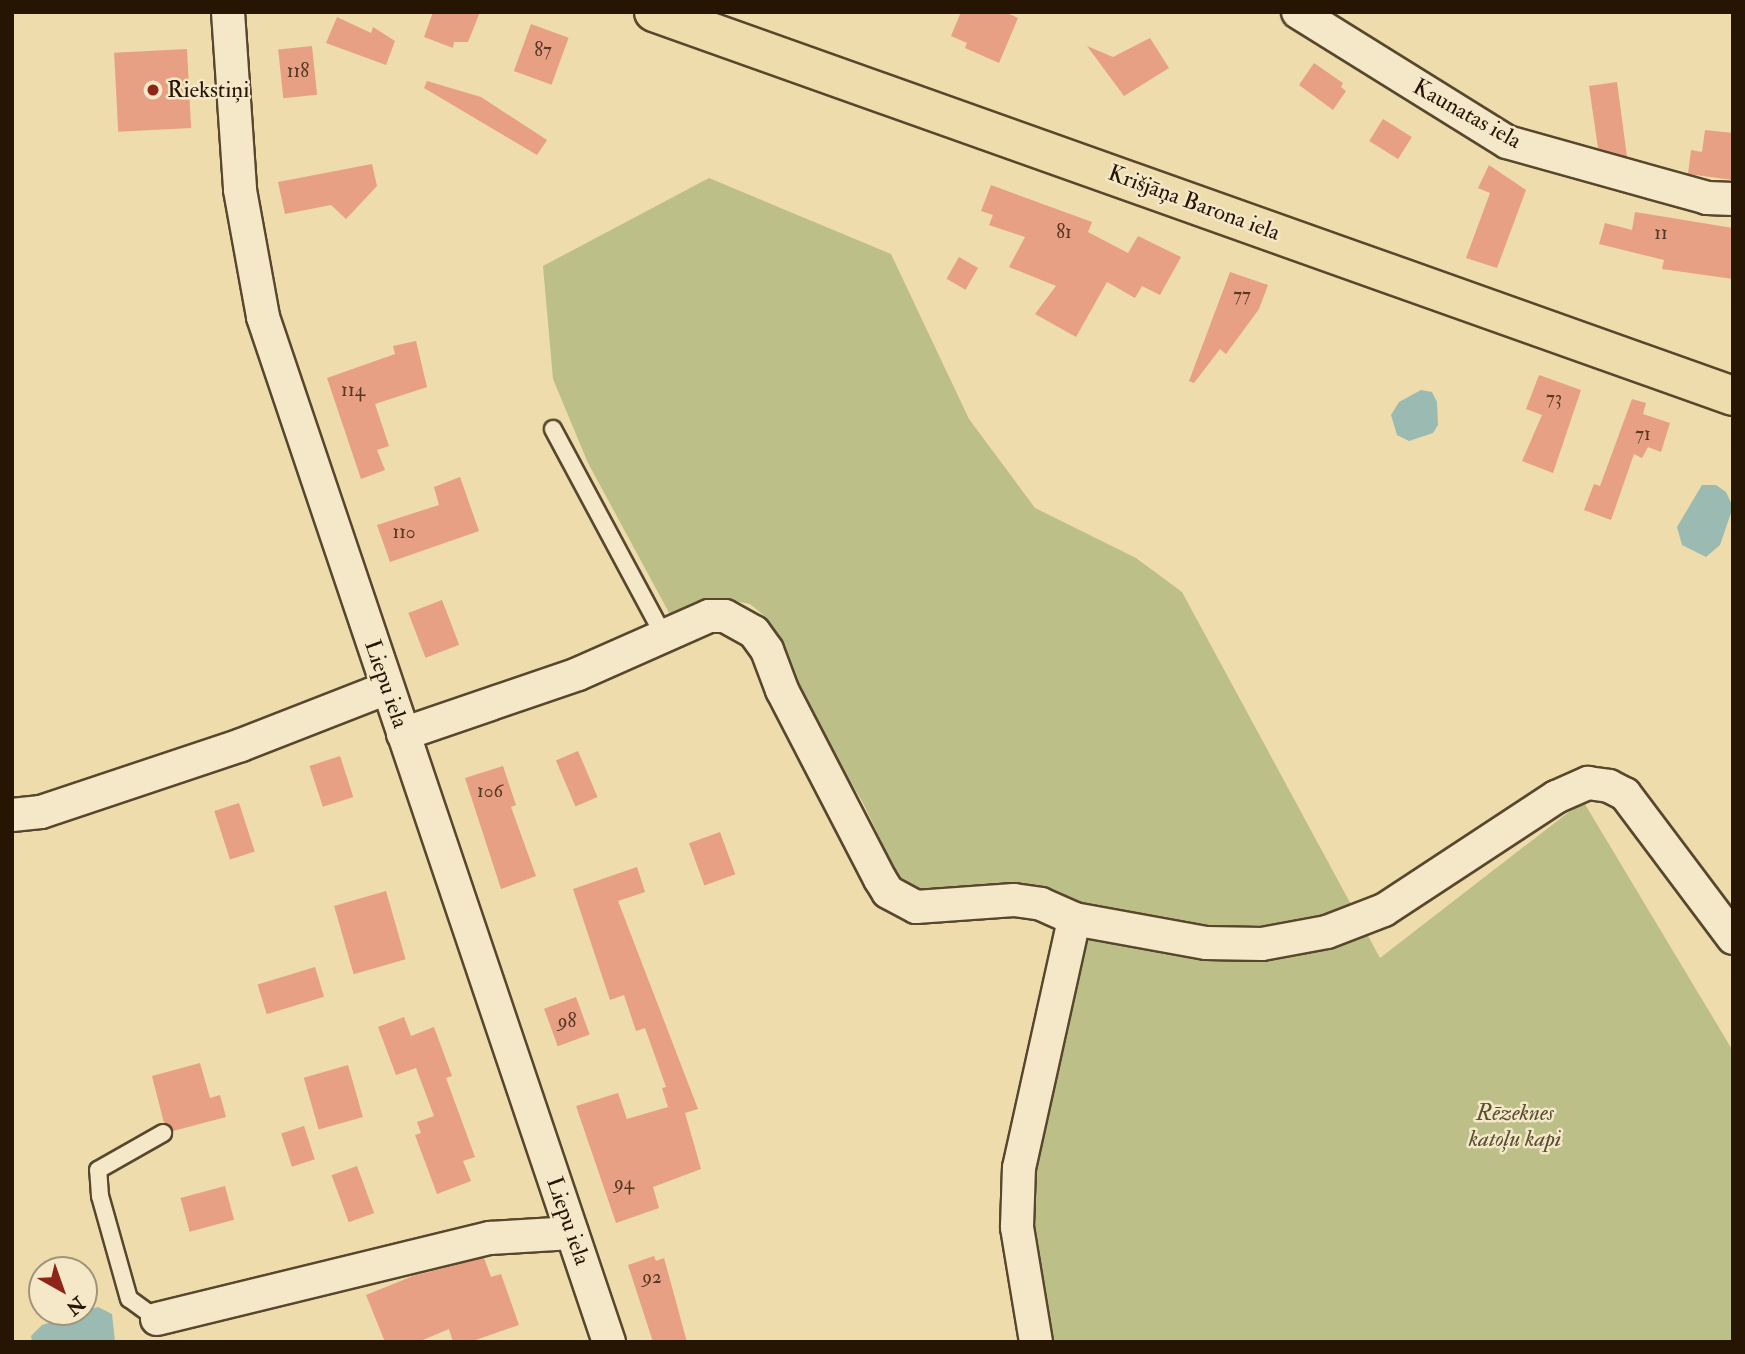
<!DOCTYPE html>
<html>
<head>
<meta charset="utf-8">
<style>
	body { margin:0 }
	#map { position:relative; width:1745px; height:1354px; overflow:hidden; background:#eedcac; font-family:"IM FELL Double Pica",serif }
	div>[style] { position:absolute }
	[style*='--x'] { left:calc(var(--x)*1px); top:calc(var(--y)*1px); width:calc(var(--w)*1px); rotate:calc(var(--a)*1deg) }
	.green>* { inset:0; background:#bcbf87 }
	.water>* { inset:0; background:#9bbab1 }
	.building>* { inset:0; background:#e7a083; transform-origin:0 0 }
	.roads { filter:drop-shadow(2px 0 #58472d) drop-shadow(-2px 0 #58472d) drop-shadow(0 2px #58472d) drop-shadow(0 -2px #58472d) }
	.lane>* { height:16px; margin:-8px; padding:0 8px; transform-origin:8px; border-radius:8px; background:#f4e8c9 }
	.street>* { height:32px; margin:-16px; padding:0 16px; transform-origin:16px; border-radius:16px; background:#f4e8c9 }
	.primary>* { height:38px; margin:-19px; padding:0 19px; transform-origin:19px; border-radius:19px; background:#eedcac }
	.dots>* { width:19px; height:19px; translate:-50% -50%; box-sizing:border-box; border:4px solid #f4e8c9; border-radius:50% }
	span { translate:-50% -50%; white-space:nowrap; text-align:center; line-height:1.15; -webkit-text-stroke:5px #f4e8c9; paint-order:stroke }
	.number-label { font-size:19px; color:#563823 }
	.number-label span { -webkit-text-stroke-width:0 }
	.poi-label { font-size:23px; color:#261503 }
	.left { translate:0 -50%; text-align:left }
	.street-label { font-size:23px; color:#261503 }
	.park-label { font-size:23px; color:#5a5031; font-style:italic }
	.frame { position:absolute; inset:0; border:14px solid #261503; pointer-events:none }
	.north { position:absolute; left:28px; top:1256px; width:70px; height:70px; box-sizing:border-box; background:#f4e8c9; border:2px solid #a2947a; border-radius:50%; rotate:140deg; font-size:19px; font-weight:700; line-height:28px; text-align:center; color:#261503 }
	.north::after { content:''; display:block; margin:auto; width:24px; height:32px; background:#8f2418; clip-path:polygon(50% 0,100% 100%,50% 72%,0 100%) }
</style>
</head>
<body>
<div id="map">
	<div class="green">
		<i style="clip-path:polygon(709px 178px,891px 254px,969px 419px,1035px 508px,1136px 558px,1182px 592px,1380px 958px,1583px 801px,1733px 1051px,1733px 1342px,1051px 1342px,1024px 1182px,1068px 968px,1057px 896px,904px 888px,862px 801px,804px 704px,766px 617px,750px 604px,729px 600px,673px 620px,588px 463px,553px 379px,543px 266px)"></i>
	</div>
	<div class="water">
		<i style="clip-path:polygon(1421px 390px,1432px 392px,1437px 402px,1438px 425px,1433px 433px,1409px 441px,1397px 435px,1391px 415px,1399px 402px)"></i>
		<i style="clip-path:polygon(1702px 485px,1716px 485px,1726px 492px,1733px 507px,1720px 545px,1706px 557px,1682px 545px,1677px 527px)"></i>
		<i style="clip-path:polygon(98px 1307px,112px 1314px,115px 1342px,32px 1342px,31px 1336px,42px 1325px)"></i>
	</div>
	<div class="building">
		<i style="clip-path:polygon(433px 12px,480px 12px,468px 42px,454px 42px,453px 48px,424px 37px)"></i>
		<i style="clip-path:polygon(961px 12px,1005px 12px,1018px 18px,999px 63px,965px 48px,967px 43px,951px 36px)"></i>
		<i style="clip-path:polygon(337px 17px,371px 33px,373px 27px,395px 41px,386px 65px,326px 43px)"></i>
		<i style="left:531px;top:24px;width:40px;height:50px;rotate:20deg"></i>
		<i style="clip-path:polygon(1150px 38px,1169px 68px,1124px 96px,1087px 46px,1113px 57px)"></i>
		<i style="left:312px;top:46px;width:49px;height:34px;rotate:84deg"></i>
		<i style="left:187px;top:49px;width:79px;height:73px;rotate:87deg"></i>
		<i style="clip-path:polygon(1314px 63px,1343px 83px,1341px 87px,1346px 91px,1333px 110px,1299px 85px)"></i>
		<i style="clip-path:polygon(427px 81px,481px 97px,547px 140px,537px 155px,424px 88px)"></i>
		<i style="clip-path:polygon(1617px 82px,1627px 157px,1598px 148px,1589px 86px)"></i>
		<i style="left:1383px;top:119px;width:34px;height:26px;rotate:32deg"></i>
		<i style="clip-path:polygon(1705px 130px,1733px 133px,1733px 180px,1688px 174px,1691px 150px,1702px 152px)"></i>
		<i style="clip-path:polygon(372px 164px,377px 186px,346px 219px,331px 205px,285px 214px,278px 182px)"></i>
		<i style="clip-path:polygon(1489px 165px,1526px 190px,1497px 268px,1466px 258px,1490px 193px,1478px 188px)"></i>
		<i style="clip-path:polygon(991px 185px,1092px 222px,1088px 232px,1128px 253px,1138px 236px,1181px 257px,1160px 295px,1142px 286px,1135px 298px,1107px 282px,1076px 337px,1035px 314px,1056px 286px,1009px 267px,1025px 237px,989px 225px,993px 215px,981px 211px)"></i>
		<i style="clip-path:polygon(1635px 212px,1733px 228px,1733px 279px,1662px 269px,1664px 260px,1599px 244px,1605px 223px,1632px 230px)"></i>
		<i style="left:959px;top:257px;width:22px;height:25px;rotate:30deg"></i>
		<i style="clip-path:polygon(1230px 272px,1268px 285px,1259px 309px,1226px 354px,1220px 349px,1194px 383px,1189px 381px)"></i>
		<i style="clip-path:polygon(416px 341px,427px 387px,375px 404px,389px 446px,377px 450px,385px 470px,361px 479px,327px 378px,395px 354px,393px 346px)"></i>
		<i style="clip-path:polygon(1539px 375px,1581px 390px,1553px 473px,1522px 461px,1542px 415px,1526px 409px)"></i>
		<i style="clip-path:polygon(1632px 399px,1646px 403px,1643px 414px,1670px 423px,1661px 452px,1648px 447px,1642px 458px,1634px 454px,1611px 520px,1584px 510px,1594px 484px,1600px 486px)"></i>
		<i style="clip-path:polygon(460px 477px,479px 531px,390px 562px,377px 525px,439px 505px,434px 487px)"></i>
		<i style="left:442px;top:600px;width:48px;height:36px;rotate:69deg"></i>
		<i style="left:578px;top:751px;width:50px;height:24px;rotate:67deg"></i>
		<i style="left:340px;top:756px;width:43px;height:32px;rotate:72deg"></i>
		<i style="clip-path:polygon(503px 766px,516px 805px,511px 807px,536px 876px,501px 889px,465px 778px)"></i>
		<i style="left:239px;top:803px;width:51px;height:26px;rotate:72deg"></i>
		<i style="left:720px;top:832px;width:45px;height:33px;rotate:70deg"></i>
		<i style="clip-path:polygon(637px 867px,645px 892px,618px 901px,698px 1109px,685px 1113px,701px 1169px,653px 1187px,659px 1208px,616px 1223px,576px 1106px,618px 1093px,627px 1119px,668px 1107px,662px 1088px,666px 1087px,645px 1028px,636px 1031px,624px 995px,610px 1000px,573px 889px)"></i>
		<i style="left:386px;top:891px;width:71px;height:54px;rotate:74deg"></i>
		<i style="left:315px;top:967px;width:31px;height:60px;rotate:73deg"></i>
		<i style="left:576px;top:997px;width:40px;height:34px;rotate:70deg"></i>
		<i style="clip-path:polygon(404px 1017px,411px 1036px,434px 1027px,452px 1076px,446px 1078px,475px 1157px,463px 1161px,471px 1181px,437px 1194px,415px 1135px,421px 1133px,417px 1122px,434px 1116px,416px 1068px,396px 1075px,378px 1027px)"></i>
		<i style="clip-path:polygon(200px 1063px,210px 1098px,220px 1095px,226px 1117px,173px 1131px,164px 1123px,152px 1076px)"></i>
		<i style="left:348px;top:1065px;width:54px;height:46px;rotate:74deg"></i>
		<i style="left:304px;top:1126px;width:35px;height:24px;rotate:72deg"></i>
		<i style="left:357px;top:1166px;width:50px;height:27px;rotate:70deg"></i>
		<i style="left:225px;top:1186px;width:35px;height:46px;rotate:75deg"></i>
		<i style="clip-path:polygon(654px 1256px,656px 1261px,664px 1258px,687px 1342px,653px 1342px,628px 1265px)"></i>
		<i style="clip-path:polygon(484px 1258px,491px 1277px,501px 1274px,519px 1325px,470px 1342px,453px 1342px,449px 1329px,418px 1342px,385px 1342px,366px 1295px,413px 1276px)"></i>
	</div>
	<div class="roads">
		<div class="lane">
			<i style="--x:553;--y:429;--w:235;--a:61.8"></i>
			<i style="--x:157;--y:1319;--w:34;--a:-144"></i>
			<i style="--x:129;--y:1299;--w:107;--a:-105.7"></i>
			<i style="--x:100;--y:1196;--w:26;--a:-94"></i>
			<i style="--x:98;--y:1170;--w:75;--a:-29.6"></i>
		</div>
		<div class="street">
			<i style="--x:228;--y:12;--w:178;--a:86.1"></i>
			<i style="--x:240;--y:190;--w:129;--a:79.7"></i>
			<i style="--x:263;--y:317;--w:1082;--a:71.35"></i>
			<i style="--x:1298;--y:12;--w:246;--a:31.9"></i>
			<i style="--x:1507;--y:142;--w:208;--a:15.6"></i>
			<i style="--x:1707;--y:198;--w:26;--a:2"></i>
			<i style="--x:403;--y:734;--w:185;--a:-18.9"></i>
			<i style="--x:578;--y:674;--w:143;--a:-23.9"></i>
			<i style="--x:709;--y:616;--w:16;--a:0"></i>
			<i style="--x:725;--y:616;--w:33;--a:29"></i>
			<i style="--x:754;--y:632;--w:22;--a:54"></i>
			<i style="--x:767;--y:650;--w:43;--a:69.4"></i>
			<i style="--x:782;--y:690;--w:213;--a:62.6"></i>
			<i style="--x:880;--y:879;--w:15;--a:58"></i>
			<i style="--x:888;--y:892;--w:32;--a:28"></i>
			<i style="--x:916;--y:907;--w:98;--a:-4.1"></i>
			<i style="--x:1014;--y:900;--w:27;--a:8"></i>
			<i style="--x:1041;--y:904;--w:36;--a:24"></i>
			<i style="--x:1074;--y:919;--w:134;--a:10.3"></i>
			<i style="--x:1206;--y:943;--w:56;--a:1"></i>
			<i style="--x:1262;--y:944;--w:66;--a:-10.5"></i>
			<i style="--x:1327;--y:932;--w:61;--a:-21.1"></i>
			<i style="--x:1384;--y:910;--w:206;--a:-33.3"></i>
			<i style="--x:1556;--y:797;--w:35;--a:-24"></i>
			<i style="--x:1588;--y:783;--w:21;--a:8"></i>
			<i style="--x:1609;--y:786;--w:18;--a:27"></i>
			<i style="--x:1625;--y:794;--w:180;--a:53.1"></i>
			<i style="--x:12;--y:815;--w:29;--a:-6"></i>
			<i style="--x:41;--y:812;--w:211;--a:-18.5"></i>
			<i style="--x:241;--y:745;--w:157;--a:-21.3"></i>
			<i style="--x:157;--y:1319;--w:343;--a:-13.7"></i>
			<i style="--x:490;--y:1238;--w:82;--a:-3.5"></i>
			<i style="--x:1036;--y:1342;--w:117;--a:-99.4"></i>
			<i style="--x:1017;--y:1227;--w:59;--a:-88.1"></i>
			<i style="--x:1019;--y:1168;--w:255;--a:-77.5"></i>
		</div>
		<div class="primary">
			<i style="--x:654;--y:12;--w:1145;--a:19.59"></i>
		</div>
	</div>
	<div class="dots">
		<i style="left:153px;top:90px;background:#8f2418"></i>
	</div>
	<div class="number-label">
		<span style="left:543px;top:51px">87</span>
		<span style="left:298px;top:72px">118</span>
		<span style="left:1064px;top:233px">81</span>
		<span style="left:1661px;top:234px">11</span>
		<span style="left:1242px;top:296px">77</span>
		<span style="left:353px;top:391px">114</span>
		<span style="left:1554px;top:399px">73</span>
		<span style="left:1643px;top:435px">71</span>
		<span style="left:404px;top:533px">110</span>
		<span style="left:490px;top:792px">106</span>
		<span style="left:567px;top:1022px">98</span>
		<span style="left:624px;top:1184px">94</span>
		<span style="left:652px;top:1278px">92</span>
	</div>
	<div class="poi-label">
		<span class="left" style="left:167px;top:90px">Riekstiņi</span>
	</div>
	<div class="street-label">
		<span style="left:1467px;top:114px;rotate:29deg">Kaunatas iela</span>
		<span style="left:1194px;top:203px;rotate:20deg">Krišjāņa Barona iela</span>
		<span style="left:386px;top:684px;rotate:71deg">Liepu iela</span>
		<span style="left:568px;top:1221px;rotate:71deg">Liepu iela</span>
	</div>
	<div class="park-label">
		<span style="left:1515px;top:1126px">Rēzeknes<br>katoļu kapi</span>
	</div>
	<div class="frame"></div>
	<div class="north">N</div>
</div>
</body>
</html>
